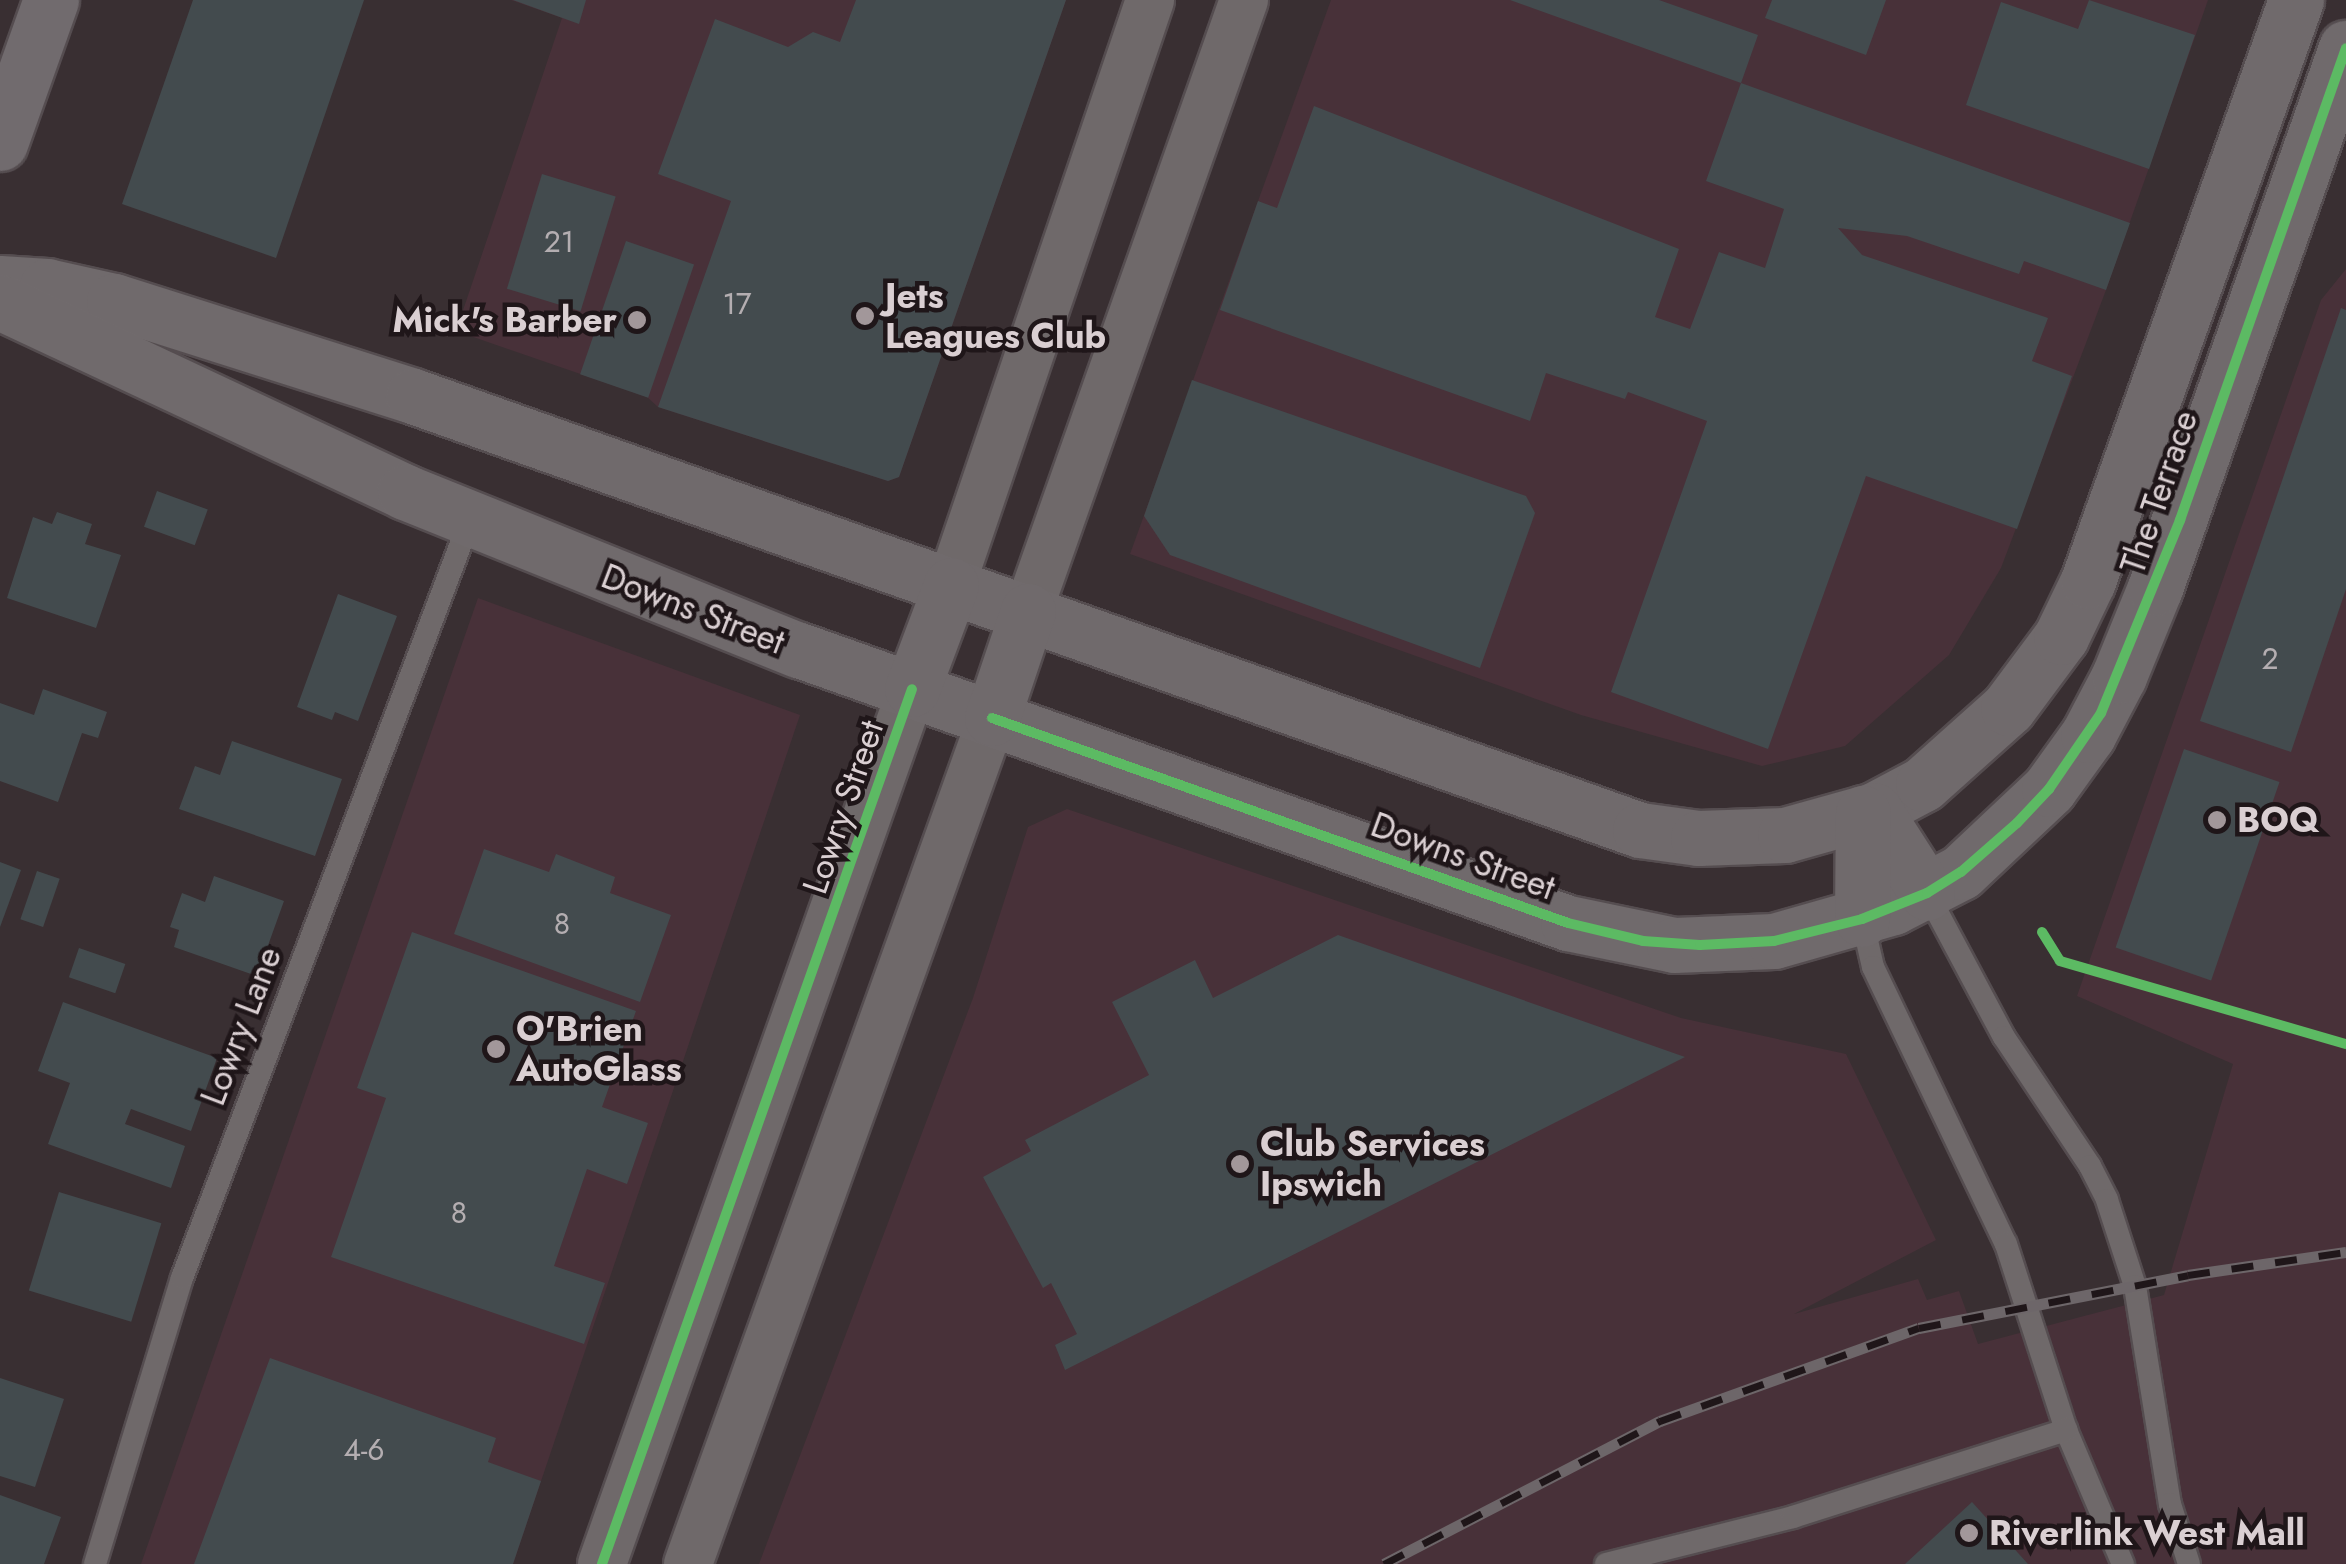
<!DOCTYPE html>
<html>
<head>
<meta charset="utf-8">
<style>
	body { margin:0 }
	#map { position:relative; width:2346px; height:1564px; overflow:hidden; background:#392f32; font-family:Jost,sans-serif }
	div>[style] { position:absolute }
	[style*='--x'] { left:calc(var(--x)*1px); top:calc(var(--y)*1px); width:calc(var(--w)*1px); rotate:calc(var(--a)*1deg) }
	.built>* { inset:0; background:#483139 }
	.building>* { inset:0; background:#434b4e; transform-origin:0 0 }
	.roads { filter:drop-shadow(2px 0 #554d50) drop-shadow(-2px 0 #554d50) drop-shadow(0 2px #554d50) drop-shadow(0 -2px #554d50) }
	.lane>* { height:22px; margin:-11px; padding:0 11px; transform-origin:11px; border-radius:11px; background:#6f696a }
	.street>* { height:48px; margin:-24px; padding:0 24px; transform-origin:24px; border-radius:24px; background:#6f696a }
	.secondary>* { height:55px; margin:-27.5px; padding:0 27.5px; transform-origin:27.5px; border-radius:27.5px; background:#716b6e }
	.primary>* { height:55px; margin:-27.5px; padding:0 27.5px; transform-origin:27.5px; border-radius:27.5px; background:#706a6c }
	.rail>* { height:11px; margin-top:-5.5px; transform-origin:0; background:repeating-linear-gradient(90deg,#1f1619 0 22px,#6d6669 0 44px); box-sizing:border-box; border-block:2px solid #6d6669 }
	.cycleway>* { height:10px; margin:-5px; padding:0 5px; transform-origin:5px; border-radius:5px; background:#5cba63 }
	.dots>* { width:28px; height:28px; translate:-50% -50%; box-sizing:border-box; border:5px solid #1f1619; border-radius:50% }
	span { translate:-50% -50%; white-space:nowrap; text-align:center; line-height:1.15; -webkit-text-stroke:9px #1f1619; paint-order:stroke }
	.number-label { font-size:30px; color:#b4aeb1 }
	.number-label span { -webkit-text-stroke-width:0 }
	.poi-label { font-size:35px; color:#dacfd2; font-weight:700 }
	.left { translate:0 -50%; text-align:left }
	.right { translate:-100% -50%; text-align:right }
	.street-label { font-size:35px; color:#dacfd2 }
</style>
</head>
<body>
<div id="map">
	<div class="built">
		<i style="clip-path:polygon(511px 0,1066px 0,899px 477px,888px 481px,658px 407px,647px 397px,456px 331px,562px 18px)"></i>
		<i style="clip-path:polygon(1331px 0,2208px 0,2106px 290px,2001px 568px,1949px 655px,1845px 746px,1762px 766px,1581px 715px,1130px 554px)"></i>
		<i style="clip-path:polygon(2346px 269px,2346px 1564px,759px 1564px,973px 998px,1028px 827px,1067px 809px,1681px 1018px,1846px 1054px,1936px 1240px,1794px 1314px,1918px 1279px,1927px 1300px,1959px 1291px,1978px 1344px,2164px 1295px,2233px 1064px,2077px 996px,2321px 300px)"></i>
		<i style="clip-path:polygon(478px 598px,800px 715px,513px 1564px,141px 1564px)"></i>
	</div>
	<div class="building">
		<i style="clip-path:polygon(193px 0,364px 0,276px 258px,122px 204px)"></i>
		<i style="clip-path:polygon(513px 0,586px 0,579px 24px)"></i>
		<i style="clip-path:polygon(856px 0,1066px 0,899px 477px,888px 481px,658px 407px,731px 201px,658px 174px,715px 19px,788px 47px,813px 32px,840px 42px)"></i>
		<i style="clip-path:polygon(1510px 0,1659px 0,1758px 35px,1741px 83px,2130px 223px,2106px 290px,2024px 261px,2019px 274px,1907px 236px,1838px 228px,1862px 255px,2048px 318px,2032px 361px,2072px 376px,2017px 529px,1866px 476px,1768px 749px,1611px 692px,1707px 421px,1628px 392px,1625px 399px,1546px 373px,1530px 421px,1220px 310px,1258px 201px,1277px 208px,1314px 106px,1679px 249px,1655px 317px,1690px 329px,1719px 252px,1765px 268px,1784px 209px,1706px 181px,1741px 83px)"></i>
		<i style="clip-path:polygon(1772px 0,1886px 0,1866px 55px,1765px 18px)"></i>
		<i style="clip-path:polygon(2089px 0,2195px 35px,2149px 169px,1966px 105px,2001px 2px,2078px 29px)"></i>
		<i style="left:542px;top:174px;width:77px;height:120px;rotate:17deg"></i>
		<i style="left:626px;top:241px;width:72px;height:141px;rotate:19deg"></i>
		<i style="clip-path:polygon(2341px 308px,2346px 310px,2346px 589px,2291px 752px,2200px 721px)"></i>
		<i style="clip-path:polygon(1192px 380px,1526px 496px,1535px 513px,1480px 668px,1170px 555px,1144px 516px)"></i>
		<i style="left:157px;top:491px;width:54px;height:38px;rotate:20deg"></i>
		<i style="clip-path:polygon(57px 512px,92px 524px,85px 544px,121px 555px,96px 628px,7px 598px,33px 517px,52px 524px)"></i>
		<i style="clip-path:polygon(338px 594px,397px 616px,358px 721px,335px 712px,332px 720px,297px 707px)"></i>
		<i style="clip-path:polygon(43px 689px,107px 712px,98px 738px,82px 733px,58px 802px,0 781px,0 703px,34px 715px)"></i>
		<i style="clip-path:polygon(232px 741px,342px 779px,315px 856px,179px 809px,195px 766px,220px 775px)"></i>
		<i style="left:2184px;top:749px;width:101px;height:210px;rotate:19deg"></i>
		<i style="clip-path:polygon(484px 849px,549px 872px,556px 854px,615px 877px,610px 893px,671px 915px,640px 1002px,454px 934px)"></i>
		<i style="clip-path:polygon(0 862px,21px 870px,0 927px)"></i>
		<i style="left:37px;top:871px;width:24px;height:51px;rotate:19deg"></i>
		<i style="clip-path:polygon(214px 876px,284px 901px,257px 976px,174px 947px,179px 930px,170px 927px,182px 893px,205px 902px)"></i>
		<i style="clip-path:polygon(412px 932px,636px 1011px,602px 1107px,648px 1123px,627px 1184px,587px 1169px,554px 1266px,605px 1283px,584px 1344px,331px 1257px,386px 1098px,357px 1088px)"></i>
		<i style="clip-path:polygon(1338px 935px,1685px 1057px,1065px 1370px,1055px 1345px,1077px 1334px,1051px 1283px,1043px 1288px,983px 1177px,1031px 1151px,1025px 1140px,1149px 1075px,1112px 1002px,1195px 960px,1213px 998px)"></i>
		<i style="left:79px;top:948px;width:49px;height:31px;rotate:19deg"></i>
		<i style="clip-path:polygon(63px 1002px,217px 1058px,191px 1131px,131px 1109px,125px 1124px,185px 1146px,171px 1188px,48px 1144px,70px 1083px,38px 1071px)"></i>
		<i style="left:59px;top:1192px;width:107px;height:103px;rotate:17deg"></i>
		<i style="clip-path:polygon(270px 1358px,496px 1438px,488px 1462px,541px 1481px,513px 1564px,194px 1564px)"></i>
		<i style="clip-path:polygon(0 1378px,64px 1399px,35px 1487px,0 1476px)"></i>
		<i style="clip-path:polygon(0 1495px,61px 1517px,44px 1564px,0 1564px)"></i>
		<i style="clip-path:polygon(1972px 1502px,2028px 1564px,1905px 1564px)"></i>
	</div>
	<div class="roads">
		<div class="lane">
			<i style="--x:1927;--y:893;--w:163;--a:61.9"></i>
			<i style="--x:2004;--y:1037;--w:155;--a:56.3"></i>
			<i style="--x:2090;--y:1166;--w:38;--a:63"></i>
			<i style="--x:2107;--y:1200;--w:90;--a:72"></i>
			<i style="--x:2135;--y:1286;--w:221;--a:80.9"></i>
			<i style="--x:2170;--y:1504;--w:63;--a:72.4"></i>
			<i style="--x:1862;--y:919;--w:49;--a:77.1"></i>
			<i style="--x:1873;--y:967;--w:307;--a:64.4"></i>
			<i style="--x:2006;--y:1244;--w:195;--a:72.1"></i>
			<i style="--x:2066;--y:1430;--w:146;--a:67"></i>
			<i style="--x:95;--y:1564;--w:299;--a:-73.1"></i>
			<i style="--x:182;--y:1278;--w:811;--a:-69.2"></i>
			<i style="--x:1606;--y:1564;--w:193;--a:-14.1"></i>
			<i style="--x:1793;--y:1517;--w:287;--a:-17.7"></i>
		</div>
		<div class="street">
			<i style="--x:951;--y:585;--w:618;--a:-71.21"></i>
			<i style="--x:1028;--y:611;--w:648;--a:-70.53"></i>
			<i style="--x:602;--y:1564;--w:928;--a:-70.49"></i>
			<i style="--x:688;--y:1564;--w:899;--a:-70.23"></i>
		</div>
		<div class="secondary">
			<i style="--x:0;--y:143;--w:152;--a:-70.4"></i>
		</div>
		<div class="primary">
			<i style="--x:0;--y:283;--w:47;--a:3.7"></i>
			<i style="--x:47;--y:286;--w:69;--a:12.6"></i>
			<i style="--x:114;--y:301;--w:314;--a:17.6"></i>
			<i style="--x:413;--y:396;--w:1301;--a:19.48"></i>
			<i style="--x:1640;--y:830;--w:59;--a:7.9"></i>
			<i style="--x:1698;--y:838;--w:87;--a:-2"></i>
			<i style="--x:1785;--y:835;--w:92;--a:-15.7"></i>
			<i style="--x:1874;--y:810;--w:55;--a:-28"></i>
			<i style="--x:1923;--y:784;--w:114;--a:-41.8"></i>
			<i style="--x:2008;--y:708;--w:89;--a:-53.3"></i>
			<i style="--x:2061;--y:637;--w:62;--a:-64.3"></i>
			<i style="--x:2088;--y:581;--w:617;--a:-70.3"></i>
			<i style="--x:0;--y:302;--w:447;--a:25.1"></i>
			<i style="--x:405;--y:492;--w:424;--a:21.9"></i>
			<i style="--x:799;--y:650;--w:816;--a:19.55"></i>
			<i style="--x:1568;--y:923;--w:108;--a:11.7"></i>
			<i style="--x:1674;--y:945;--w:100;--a:-2.3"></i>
			<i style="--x:1774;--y:941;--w:124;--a:-15.9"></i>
			<i style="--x:1893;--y:907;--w:76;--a:-27.2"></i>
			<i style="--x:1961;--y:872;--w:121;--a:-43.3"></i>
			<i style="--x:2049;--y:789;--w:67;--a:-54.2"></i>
			<i style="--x:2088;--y:735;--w:67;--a:-62.3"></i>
			<i style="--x:2119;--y:676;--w:95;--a:-67.8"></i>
			<i style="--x:2155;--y:588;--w:573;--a:-70.52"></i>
			<i style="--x:912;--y:689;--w:111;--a:-69.4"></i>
			<i style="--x:992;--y:718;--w:113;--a:-71.4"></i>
			<i style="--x:1874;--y:810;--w:98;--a:57.4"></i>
			<i style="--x:1862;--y:919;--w:106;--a:-89.5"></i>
		</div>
	</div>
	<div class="rail">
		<i style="--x:1384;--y:1564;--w:311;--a:-27.4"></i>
		<i style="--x:1660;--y:1421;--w:275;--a:-19.8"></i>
		<i style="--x:1919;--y:1328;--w:274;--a:-11.1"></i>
		<i style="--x:2188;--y:1275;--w:160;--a:-8.3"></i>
	</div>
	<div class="cycleway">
		<i style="--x:992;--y:718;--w:611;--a:19.59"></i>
		<i style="--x:1568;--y:923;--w:77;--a:13.5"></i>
		<i style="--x:1643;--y:941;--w:57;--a:4"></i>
		<i style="--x:1700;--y:945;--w:74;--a:-3.1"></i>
		<i style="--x:1774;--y:941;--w:91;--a:-14"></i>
		<i style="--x:1862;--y:919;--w:70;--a:-21.8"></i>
		<i style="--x:1927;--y:893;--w:40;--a:-32"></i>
		<i style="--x:1961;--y:872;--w:74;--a:-41.2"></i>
		<i style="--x:2017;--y:823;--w:47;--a:-46.7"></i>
		<i style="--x:2049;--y:789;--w:92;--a:-55.6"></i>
		<i style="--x:2101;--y:713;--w:209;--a:-67.7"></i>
		<i style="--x:2180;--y:520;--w:500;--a:-70.62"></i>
		<i style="--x:2042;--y:932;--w:34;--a:58"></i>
		<i style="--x:2060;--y:961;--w:298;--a:16.2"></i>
		<i style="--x:602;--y:1564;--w:928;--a:-70.49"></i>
	</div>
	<div class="dots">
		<i style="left:865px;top:316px;background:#a2979a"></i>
		<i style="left:637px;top:320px;background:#a2979a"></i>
		<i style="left:2217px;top:820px;background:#a2979a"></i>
		<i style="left:496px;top:1049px;background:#a2979a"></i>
		<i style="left:1240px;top:1164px;background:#a2979a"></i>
		<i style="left:1969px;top:1533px;background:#a2979a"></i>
	</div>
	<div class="number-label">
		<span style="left:559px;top:242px">21</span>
		<span style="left:737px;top:304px">17</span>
		<span style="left:2270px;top:659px">2</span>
		<span style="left:562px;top:924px">8</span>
		<span style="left:459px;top:1213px">8</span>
		<span style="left:364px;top:1450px">4-6</span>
	</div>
	<div class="poi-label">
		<span class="left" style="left:885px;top:316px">Jets<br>Leagues Club</span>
		<span class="right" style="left:617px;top:320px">Mick's Barber</span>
		<span class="left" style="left:2237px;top:820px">BOQ</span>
		<span class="left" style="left:516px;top:1049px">O'Brien<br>AutoGlass</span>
		<span class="left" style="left:1260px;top:1164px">Club Services<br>Ipswich</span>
		<span class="left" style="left:1989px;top:1533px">Riverlink West Mall</span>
	</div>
	<div class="street-label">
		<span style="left:2159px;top:492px;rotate:-71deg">The Terrace</span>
		<span style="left:693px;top:609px;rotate:21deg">Downs Street</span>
		<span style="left:843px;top:807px;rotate:-71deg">Lowry Street</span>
		<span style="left:1463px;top:856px;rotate:20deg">Downs Street</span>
		<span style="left:241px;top:1026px;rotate:-69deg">Lowry Lane</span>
	</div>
</div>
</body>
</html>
